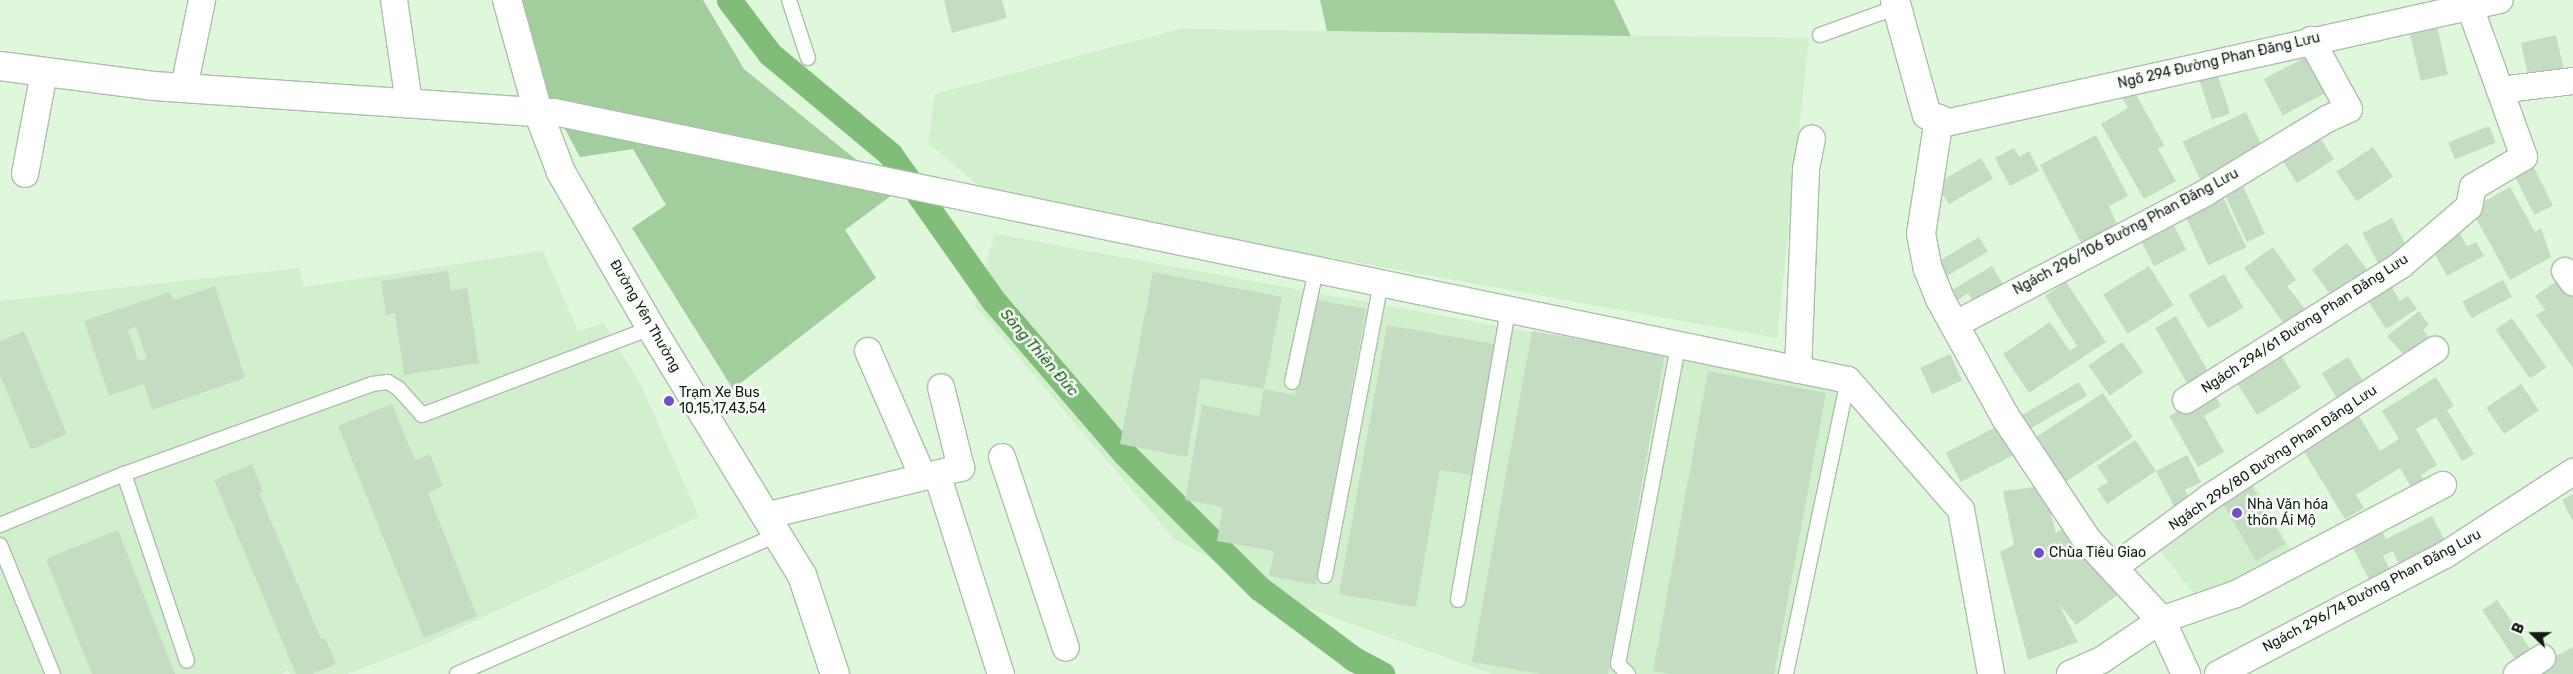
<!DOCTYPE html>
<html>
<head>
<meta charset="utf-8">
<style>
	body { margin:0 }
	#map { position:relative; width:2573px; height:674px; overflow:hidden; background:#dff8dc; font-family:Rubik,sans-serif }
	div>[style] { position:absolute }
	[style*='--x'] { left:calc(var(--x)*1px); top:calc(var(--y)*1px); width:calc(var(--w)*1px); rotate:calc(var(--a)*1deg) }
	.built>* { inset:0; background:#d1efcd }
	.green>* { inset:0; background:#a1ce9c }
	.canal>* { height:25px; margin:-12.5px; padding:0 12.5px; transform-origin:12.5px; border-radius:12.5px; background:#7fbd79 }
	.building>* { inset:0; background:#c4ddc2; transform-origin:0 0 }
	.roads { filter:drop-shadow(1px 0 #a9c1a7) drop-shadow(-1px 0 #a9c1a7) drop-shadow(0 1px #a9c1a7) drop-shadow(0 -1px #a9c1a7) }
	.lane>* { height:14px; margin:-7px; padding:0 7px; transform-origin:7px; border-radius:7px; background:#fff }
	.street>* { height:26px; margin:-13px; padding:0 13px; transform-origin:13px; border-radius:13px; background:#fff }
	.secondary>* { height:28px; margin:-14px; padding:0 14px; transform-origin:14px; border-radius:14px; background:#fff }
	.dots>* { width:14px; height:14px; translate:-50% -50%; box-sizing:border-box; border:2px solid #f9fef9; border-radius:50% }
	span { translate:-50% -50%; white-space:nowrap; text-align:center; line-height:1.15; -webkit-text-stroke:5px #f9fef9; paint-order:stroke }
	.street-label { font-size:14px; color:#131c12 }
	.poi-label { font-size:14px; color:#131c12 }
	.left { translate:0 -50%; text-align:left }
	.water-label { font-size:15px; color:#175614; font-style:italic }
	.north { position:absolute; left:2508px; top:609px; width:50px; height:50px; -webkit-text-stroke:4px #f9fef9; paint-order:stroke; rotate:292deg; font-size:14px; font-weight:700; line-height:20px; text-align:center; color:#131c12 }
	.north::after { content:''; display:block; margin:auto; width:18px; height:22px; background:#131c12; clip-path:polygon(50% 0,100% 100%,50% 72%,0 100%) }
</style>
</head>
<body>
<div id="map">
	<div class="built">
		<i style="clip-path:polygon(1180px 29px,1809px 38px,1777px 338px,992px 197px,928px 143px,935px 94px)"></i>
		<i style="clip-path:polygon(995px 234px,1838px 388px,1781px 674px,1492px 674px,1296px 604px,1174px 539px,975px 306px)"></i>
		<i style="clip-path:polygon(543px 251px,578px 331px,604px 323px,642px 387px,699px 517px,423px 645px,347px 674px,290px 674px,287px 670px,282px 674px,0 674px,0 301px,299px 268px,304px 287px)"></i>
		<i style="clip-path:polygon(2252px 481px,2291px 550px,2200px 601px,2156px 546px)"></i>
	</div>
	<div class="green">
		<i style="clip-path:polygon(518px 0,703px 0,744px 69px,896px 192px,845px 230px,876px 278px,733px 389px,632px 228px,666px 205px,633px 149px,580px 157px,544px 90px)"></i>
		<i style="clip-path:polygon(1320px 0,1614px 0,1631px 36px,1327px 31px)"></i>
	</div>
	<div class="canal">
		<i style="--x:729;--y:0;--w:68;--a:52.8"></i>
		<i style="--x:770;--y:54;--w:156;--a:39.8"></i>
		<i style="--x:890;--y:154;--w:179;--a:54.8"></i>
		<i style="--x:993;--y:300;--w:203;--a:49.4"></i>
		<i style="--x:1125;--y:454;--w:190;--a:45"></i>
		<i style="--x:1259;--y:588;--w:119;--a:36.8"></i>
		<i style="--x:1354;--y:659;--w:32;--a:28"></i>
	</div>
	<div class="building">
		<i style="clip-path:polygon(944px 0,1002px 0,1007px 18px,952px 33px)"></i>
		<i style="left:2435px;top:18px;width:58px;height:28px;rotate:77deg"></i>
		<i style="left:2556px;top:35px;width:36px;height:36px;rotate:77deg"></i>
		<i style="left:2315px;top:52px;width:41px;height:58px;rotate:62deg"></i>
		<i style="left:2215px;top:67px;width:49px;height:19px;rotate:72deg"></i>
		<i style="clip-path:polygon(2134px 91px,2164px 145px,2158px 149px,2176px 181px,2144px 199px,2101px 124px,2128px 108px,2122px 98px)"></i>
		<i style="left:2246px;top:112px;width:42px;height:70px;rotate:65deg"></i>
		<i style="left:2489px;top:126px;width:18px;height:44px;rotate:68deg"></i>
		<i style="left:2315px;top:130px;width:35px;height:44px;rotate:57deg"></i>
		<i style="clip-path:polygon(2096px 135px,2128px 196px,2109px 206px,2117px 224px,2081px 243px,2040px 165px)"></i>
		<i style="left:2373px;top:147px;width:36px;height:44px;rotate:56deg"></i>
		<i style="clip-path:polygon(2014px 148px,2019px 157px,2029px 151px,2039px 171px,2010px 186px,1995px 158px)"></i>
		<i style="left:1981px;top:158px;width:24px;height:51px;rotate:60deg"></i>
		<i style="left:2530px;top:160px;width:51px;height:21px;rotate:63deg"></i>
		<i style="left:2241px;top:182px;width:57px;height:20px;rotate:65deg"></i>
		<i style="clip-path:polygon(2510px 187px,2535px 232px,2541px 228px,2551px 257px,2510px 280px,2471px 209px)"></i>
		<i style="left:2221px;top:193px;width:60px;height:42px;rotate:65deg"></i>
		<i style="left:2169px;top:216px;width:38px;height:36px;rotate:63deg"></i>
		<i style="left:2392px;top:218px;width:39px;height:33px;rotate:63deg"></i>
		<i style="clip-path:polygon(2459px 232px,2467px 246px,2476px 242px,2484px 256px,2447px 276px,2431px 247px)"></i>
		<i style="left:1979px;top:237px;width:17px;height:51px;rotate:59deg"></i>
		<i style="left:2347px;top:243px;width:39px;height:44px;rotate:53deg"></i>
		<i style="clip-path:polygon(2273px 247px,2296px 280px,2287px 286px,2311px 317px,2290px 332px,2244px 268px)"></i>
		<i style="clip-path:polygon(1992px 266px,2007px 291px,1977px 308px,1968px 293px,1956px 301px,1950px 291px)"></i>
		<i style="left:2149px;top:266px;width:46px;height:54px;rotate:58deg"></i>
		<i style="clip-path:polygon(448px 271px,451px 291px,467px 288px,479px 363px,404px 375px,395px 313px,386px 315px,381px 281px)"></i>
		<i style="clip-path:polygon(1153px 272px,1282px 297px,1264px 389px,1201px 378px,1187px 457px,1120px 444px)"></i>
		<i style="left:2224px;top:274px;width:39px;height:41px;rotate:60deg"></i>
		<i style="clip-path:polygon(2566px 275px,2573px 286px,2573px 368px,2536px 315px,2545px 310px,2535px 296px)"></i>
		<i style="left:2503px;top:280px;width:19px;height:46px;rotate:62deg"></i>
		<i style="clip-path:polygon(2066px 282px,2106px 342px,2029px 393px,2003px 354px,2050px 322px,2070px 351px,2077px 346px,2045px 296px)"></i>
		<i style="clip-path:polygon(2390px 284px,2400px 301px,2408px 296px,2417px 309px,2386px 329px,2367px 299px)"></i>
		<i style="clip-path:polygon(evenodd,215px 286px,245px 378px,152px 410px,144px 384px,109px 396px,84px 321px,170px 292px,173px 300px,215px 286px,136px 327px,147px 359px,138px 361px,128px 330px,136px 327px)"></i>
		<i style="clip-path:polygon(1312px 299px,1366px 309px,1316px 585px,1269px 576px,1274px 551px,1217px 541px,1223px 507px,1185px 500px,1202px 405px,1259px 416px,1264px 389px,1295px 395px)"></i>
		<i style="clip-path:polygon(2419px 311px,2429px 325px,2423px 330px,2435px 346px,2412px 364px,2387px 336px)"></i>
		<i style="left:2176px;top:316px;width:73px;height:24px;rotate:60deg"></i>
		<i style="left:2512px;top:318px;width:60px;height:20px;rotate:55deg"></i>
		<i style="clip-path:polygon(1387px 325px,1500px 345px,1477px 476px,1440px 470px,1416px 607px,1339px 594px)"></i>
		<i style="clip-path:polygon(24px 331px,67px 434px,31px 450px,0 375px,0 341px)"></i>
		<i style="clip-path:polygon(1532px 331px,1665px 354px,1608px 674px,1541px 674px,1472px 662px)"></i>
		<i style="left:2122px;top:342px;width:37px;height:41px;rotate:55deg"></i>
		<i style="left:1950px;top:354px;width:29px;height:33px;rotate:65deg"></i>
		<i style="left:2282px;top:357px;width:36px;height:52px;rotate:58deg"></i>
		<i style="left:2348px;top:357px;width:34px;height:31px;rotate:58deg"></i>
		<i style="clip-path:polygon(1708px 371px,1826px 393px,1774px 674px,1671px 674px,1653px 671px)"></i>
		<i style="clip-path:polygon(2436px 377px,2454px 406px,2447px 410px,2474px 454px,2462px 461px,2436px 417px,2416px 429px,2437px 465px,2421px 475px,2428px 486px,2415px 494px,2400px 468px,2356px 495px,2364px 508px,2345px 519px,2300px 445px,2356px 411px,2380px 451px,2399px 439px,2382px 411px)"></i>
		<i style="left:2079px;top:382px;width:16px;height:68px;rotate:60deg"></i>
		<i style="left:2521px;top:384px;width:32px;height:42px;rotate:56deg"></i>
		<i style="clip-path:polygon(2212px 391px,2221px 406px,2204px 416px,2224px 452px,2198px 467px,2169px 416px)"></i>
		<i style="clip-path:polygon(2103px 393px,2133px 437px,2058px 487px,2046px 469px,2054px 464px,2036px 437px)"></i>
		<i style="clip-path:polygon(392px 404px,415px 460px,430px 454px,443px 486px,428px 493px,477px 616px,424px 638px,338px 426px)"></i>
		<i style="left:2000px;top:425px;width:33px;height:61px;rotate:63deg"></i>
		<i style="clip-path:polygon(2135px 440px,2156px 471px,2107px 504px,2097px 489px,2108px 482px,2097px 466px)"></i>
		<i style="clip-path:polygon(2187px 455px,2201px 482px,2185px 490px,2190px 500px,2175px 508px,2156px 471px)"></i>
		<i style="clip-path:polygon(252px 464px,263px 492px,259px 493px,321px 639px,325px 638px,336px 664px,313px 674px,296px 674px,214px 480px)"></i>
		<i style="clip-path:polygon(2043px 486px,2056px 533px,2069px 525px,2120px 593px,2076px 625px,2059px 604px,2078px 642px,2028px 660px,2000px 552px,2014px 545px,2003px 491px)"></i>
		<i style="left:2252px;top:486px;width:67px;height:34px;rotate:60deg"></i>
		<i style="clip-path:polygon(2573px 494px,2573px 521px,2562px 500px)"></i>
		<i style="clip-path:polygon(2432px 516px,2448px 547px,2402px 571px,2393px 551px,2383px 556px,2394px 577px,2373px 588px,2352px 546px,2382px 531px,2386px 539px)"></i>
		<i style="clip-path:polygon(118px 530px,175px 674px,92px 674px,46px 559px)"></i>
		<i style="left:2497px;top:600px;width:63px;height:18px;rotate:56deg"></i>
		<i style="clip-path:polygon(2573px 647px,2573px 674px,2521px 674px)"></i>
	</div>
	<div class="roads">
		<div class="lane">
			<i style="--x:789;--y:0;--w:61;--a:71.9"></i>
			<i style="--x:1820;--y:35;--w:82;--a:-20"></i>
			<i style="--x:1292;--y:382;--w:115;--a:-77.9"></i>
			<i style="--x:124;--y:474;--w:197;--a:71.4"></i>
			<i style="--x:0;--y:525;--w:134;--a:-22.4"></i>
			<i style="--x:124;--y:474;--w:264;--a:-19.9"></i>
			<i style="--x:372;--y:384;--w:16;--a:-7"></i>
			<i style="--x:388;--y:382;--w:12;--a:31"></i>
			<i style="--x:398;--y:388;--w:36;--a:48"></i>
			<i style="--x:422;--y:415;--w:245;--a:-20.8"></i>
			<i style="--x:0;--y:545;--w:139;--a:67.7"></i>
			<i style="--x:1325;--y:576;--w:298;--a:-79.2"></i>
			<i style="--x:1458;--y:600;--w:294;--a:-80.2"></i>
			<i style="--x:457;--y:674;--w:349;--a:-23.5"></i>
			<i style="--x:1628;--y:674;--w:14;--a:-135"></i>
			<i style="--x:1618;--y:664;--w:325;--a:-79.3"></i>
			<i style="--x:1786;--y:674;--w:300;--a:-78.1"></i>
		</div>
		<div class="street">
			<i style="--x:394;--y:0;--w:104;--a:81.7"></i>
			<i style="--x:184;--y:88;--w:90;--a:-78.4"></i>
			<i style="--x:2500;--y:90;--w:74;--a:-7"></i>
			<i style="--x:538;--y:112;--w:16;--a:0"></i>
			<i style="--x:554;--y:112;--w:1321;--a:11.7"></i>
			<i style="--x:1848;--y:380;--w:172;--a:49"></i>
			<i style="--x:1961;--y:510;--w:167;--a:79.6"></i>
			<i style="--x:1939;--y:119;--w:11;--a:15"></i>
			<i style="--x:1950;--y:122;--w:563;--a:-12.51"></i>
			<i style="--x:25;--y:174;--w:104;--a:-79.4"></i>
			<i style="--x:2565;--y:271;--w:14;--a:54"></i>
			<i style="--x:1954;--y:325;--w:284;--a:-27.7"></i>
			<i style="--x:2205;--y:193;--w:143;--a:-31.2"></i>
			<i style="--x:2327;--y:119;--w:24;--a:-24"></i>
			<i style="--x:2349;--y:109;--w:79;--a:-118.8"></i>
			<i style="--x:868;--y:351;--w:137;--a:66.4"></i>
			<i style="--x:1798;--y:370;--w:201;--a:-87.7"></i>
			<i style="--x:1806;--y:169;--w:31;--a:-79"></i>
			<i style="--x:2186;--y:400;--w:254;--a:-32.1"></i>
			<i style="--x:2401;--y:265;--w:89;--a:-40.5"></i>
			<i style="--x:2469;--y:207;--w:20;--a:-79"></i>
			<i style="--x:2473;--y:187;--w:59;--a:-30.5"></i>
			<i style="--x:2524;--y:157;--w:159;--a:-109.8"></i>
			<i style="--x:1002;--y:457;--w:201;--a:71.5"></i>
			<i style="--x:937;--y:474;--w:210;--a:72.3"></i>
			<i style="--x:765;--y:516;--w:202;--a:-13.8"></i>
			<i style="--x:961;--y:468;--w:83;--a:-103.9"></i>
			<i style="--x:2113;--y:568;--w:120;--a:-36.2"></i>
			<i style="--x:2210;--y:497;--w:269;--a:-33.2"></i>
			<i style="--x:2070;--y:674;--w:36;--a:-24"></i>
			<i style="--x:2103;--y:659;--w:70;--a:-33.9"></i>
			<i style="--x:2161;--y:620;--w:79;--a:-19.1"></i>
			<i style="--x:2236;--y:594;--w:234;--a:-27.8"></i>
			<i style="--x:2218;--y:674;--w:256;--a:-27.7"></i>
			<i style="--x:2445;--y:555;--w:153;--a:-33"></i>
			<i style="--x:2517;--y:674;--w:30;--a:-33"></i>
		</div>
		<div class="secondary">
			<i style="--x:507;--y:0;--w:116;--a:74.5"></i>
			<i style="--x:538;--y:112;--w:64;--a:69"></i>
			<i style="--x:561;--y:172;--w:180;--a:60"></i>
			<i style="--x:651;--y:328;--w:289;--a:58.6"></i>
			<i style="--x:802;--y:575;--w:104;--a:71.6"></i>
			<i style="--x:1895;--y:0;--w:119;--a:74.5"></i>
			<i style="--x:1927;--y:115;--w:13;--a:18"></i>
			<i style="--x:1939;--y:119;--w:116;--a:98.9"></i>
			<i style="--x:1921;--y:234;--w:36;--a:79"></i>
			<i style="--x:1928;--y:269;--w:32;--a:68"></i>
			<i style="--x:1940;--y:299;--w:136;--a:61"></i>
			<i style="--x:2006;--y:418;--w:146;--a:56.4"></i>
			<i style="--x:2087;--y:540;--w:109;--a:47.2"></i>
			<i style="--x:2161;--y:620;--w:60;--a:65.2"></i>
			<i style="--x:0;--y:66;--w:154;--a:7.4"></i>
			<i style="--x:153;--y:86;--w:386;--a:3.9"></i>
		</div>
	</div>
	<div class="dots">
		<i style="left:669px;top:401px;background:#724fc8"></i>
		<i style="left:2237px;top:513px;background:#724fc8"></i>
		<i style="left:2039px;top:553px;background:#724fc8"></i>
	</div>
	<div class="street-label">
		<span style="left:2219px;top:61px;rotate:-13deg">Ngõ 294 Đường Phan Đăng Lưu</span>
		<span style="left:2126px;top:232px;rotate:-28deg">Ngách 296/106 Đường Phan Đăng Lưu</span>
		<span style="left:645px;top:316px;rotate:60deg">Đường Yên Thường</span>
		<span style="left:2305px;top:324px;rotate:-33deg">Ngách 294/61 Đường Phan Đăng Lưu</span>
		<span style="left:2273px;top:458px;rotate:-34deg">Ngách 296/80 Đường Phan Đăng Lưu</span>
		<span style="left:2372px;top:591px;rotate:-28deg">Ngách 296/74 Đường Phan Đăng Lưu</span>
	</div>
	<div class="poi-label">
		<span class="left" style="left:679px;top:401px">Trạm Xe Bus<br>10,15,17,43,54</span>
		<span class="left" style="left:2247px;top:513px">Nhà Văn hóa<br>thôn Ái Mộ</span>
		<span class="left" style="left:2049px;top:553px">Chùa Tiêu Giao</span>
	</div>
	<div class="water-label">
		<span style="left:1039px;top:353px;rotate:49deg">Sông Thiên Đức</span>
	</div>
	<div class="north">B</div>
</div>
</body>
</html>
